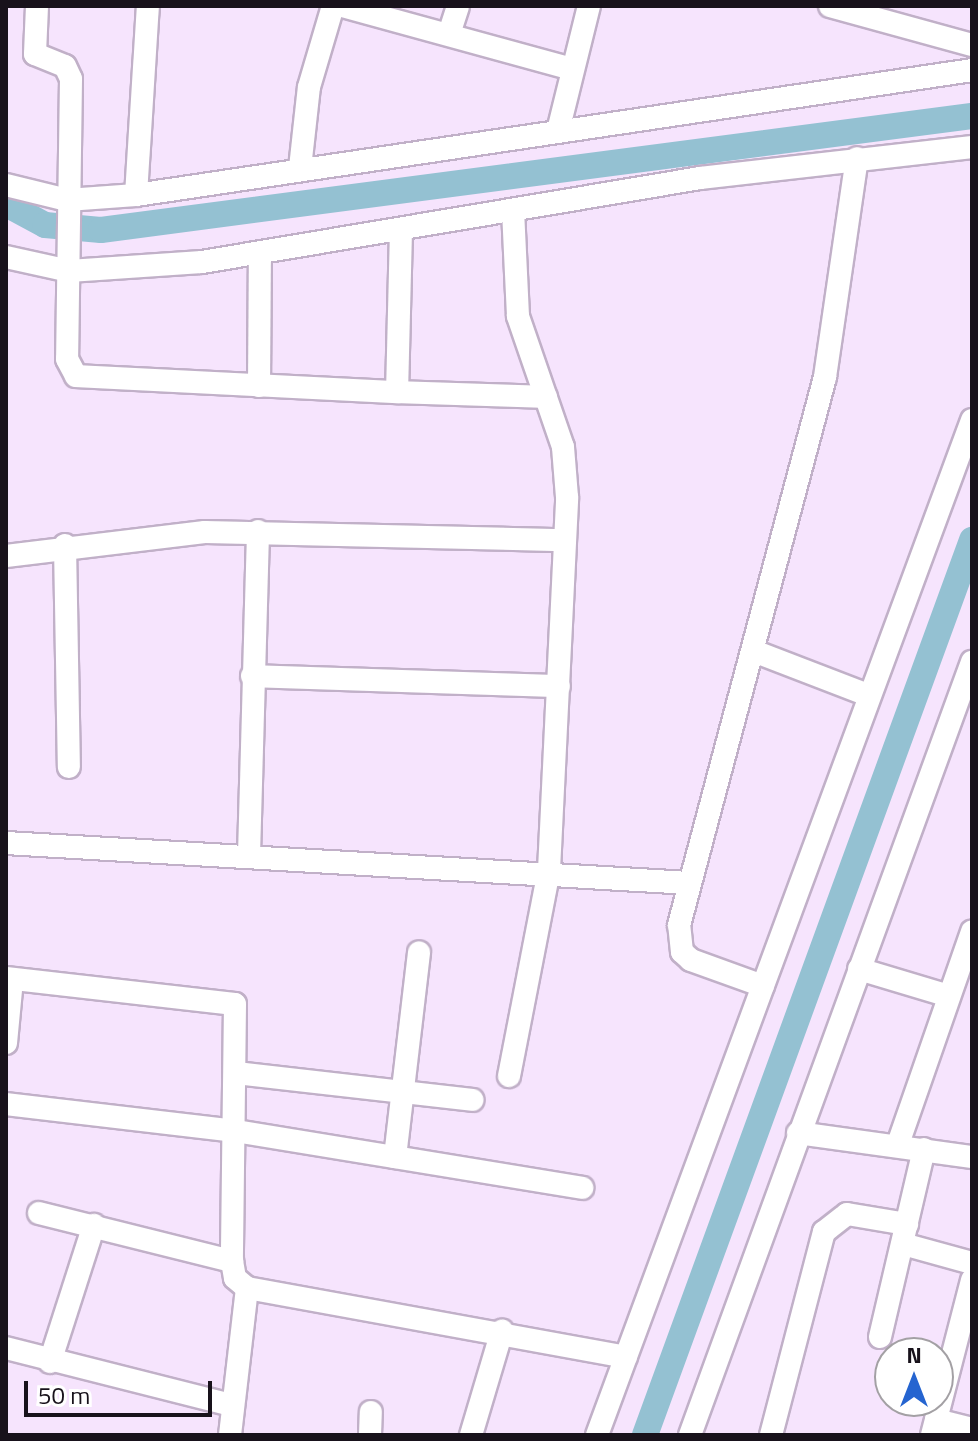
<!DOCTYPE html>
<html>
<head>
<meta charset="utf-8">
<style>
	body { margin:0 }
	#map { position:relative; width:978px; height:1441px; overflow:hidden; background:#f6e4fd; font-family:"Titillium Web",sans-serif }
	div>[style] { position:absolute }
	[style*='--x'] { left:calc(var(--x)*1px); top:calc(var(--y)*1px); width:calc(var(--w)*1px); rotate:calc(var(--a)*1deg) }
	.canal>* { height:26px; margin:-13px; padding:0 13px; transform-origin:13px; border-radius:13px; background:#94c1d2 }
	.roads { filter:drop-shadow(2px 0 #c1b0c8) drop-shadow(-2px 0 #c1b0c8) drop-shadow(0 2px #c1b0c8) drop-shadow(0 -2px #c1b0c8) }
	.minor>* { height:22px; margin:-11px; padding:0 11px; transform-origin:11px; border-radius:11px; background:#fff }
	span { translate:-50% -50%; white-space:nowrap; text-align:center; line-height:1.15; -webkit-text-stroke:6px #fff; paint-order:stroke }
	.frame { position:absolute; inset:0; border:8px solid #18121b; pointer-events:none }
	.north { position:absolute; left:874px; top:1337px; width:80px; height:80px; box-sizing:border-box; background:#fff; border:2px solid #a3a0a4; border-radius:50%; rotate:0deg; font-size:22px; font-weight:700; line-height:32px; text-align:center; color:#18121b }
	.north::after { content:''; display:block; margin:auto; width:28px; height:36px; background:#2564d0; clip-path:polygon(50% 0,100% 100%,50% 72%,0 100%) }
	.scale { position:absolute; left:24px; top:1381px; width:188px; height:36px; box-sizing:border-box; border:4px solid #18121b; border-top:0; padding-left:10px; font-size:24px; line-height:28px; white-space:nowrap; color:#18121b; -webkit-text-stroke:6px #fff; paint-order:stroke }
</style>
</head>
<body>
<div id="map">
	<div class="canal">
		<i style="--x:6;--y:204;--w:44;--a:28.3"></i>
		<i style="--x:45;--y:225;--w:56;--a:5.1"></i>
		<i style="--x:101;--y:230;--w:878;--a:-7.46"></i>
		<i style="--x:645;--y:1435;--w:953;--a:-69.93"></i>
	</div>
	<div class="roads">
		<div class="minor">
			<i style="--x:37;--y:6;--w:48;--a:92.4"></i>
			<i style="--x:35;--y:54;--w:32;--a:22"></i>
			<i style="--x:65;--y:66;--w:14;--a:65"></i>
			<i style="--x:71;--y:79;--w:280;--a:90.8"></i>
			<i style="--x:67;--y:359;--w:19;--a:62"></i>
			<i style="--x:76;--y:376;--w:321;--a:2.9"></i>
			<i style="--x:342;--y:6;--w:239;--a:15.3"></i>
			<i style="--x:830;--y:6;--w:147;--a:15.4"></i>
			<i style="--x:450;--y:31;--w:26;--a:-72"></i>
			<i style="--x:558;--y:131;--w:129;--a:-76.1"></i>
			<i style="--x:300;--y:168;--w:81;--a:-83.7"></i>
			<i style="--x:309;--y:87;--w:84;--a:-73.5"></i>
			<i style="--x:6;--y:185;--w:63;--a:13.8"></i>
			<i style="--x:67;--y:200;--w:69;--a:-4.1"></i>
			<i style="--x:136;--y:195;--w:845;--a:-8.5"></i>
			<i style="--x:136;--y:195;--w:189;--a:-86.4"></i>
			<i style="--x:401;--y:230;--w:162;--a:91.4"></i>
			<i style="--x:397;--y:392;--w:149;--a:1.9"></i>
			<i style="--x:6;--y:257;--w:65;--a:12.5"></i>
			<i style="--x:69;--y:271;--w:133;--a:-3.9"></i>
			<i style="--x:202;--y:262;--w:505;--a:-9.57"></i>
			<i style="--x:700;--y:178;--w:274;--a:-6.5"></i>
			<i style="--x:259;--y:386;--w:132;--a:-89.6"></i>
			<i style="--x:65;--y:545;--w:222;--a:89"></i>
			<i style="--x:6;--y:556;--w:200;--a:-6.9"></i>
			<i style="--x:205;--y:532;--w:359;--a:1.3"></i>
			<i style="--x:756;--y:652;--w:120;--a:21"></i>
			<i style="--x:252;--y:676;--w:307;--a:1.9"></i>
			<i style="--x:6;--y:843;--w:684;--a:3.35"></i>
			<i style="--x:249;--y:855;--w:324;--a:-88.4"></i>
			<i style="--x:859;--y:969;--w:94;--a:16.7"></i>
			<i style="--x:6;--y:978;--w:230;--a:6.5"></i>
			<i style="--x:235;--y:1004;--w:257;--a:90.7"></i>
			<i style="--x:232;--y:1261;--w:17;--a:80"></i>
			<i style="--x:235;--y:1278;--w:16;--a:40"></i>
			<i style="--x:247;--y:1288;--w:385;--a:10.3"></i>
			<i style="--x:763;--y:986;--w:77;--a:-160.1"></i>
			<i style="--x:691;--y:960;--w:12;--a:-138"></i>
			<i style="--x:682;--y:952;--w:27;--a:-96"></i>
			<i style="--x:679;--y:925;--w:567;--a:-75.08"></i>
			<i style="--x:825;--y:377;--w:221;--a:-81.7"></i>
			<i style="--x:6;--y:1043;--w:64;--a:-84.6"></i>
			<i style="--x:236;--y:1073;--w:238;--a:6.5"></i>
			<i style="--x:509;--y:1076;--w:210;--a:-79"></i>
			<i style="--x:549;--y:870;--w:373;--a:-87.2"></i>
			<i style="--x:567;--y:497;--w:50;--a:-94.6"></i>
			<i style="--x:563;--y:447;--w:139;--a:-109"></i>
			<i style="--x:518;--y:316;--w:106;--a:-92.7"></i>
			<i style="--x:6;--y:1104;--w:231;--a:6.7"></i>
			<i style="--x:235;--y:1131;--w:352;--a:9.3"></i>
			<i style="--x:798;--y:1133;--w:176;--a:7.9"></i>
			<i style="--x:898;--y:1144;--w:225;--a:-70.8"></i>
			<i style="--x:395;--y:1157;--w:206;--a:-83.3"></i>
			<i style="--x:39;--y:1213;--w:199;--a:14"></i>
			<i style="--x:903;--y:1244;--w:72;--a:15.4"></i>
			<i style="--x:880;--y:1337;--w:193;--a:-76.8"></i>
			<i style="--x:6;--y:1348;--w:232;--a:14.2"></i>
			<i style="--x:50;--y:1362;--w:144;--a:-72.2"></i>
			<i style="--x:936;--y:1420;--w:37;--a:14"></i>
			<i style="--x:230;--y:1435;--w:148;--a:-83.4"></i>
			<i style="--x:370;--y:1435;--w:23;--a:-88"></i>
			<i style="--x:471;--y:1435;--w:109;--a:-73.4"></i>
			<i style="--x:597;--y:1435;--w:1082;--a:-69.72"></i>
			<i style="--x:690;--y:1435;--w:823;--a:-69.96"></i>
			<i style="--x:771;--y:1435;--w:210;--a:-75.4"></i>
			<i style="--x:824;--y:1232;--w:29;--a:-38"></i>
			<i style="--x:847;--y:1214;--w:61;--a:9.5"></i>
			<i style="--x:932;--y:1435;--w:160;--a:-75.5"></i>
		</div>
	</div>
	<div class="frame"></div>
	<div class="north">N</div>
	<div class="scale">50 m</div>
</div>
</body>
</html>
